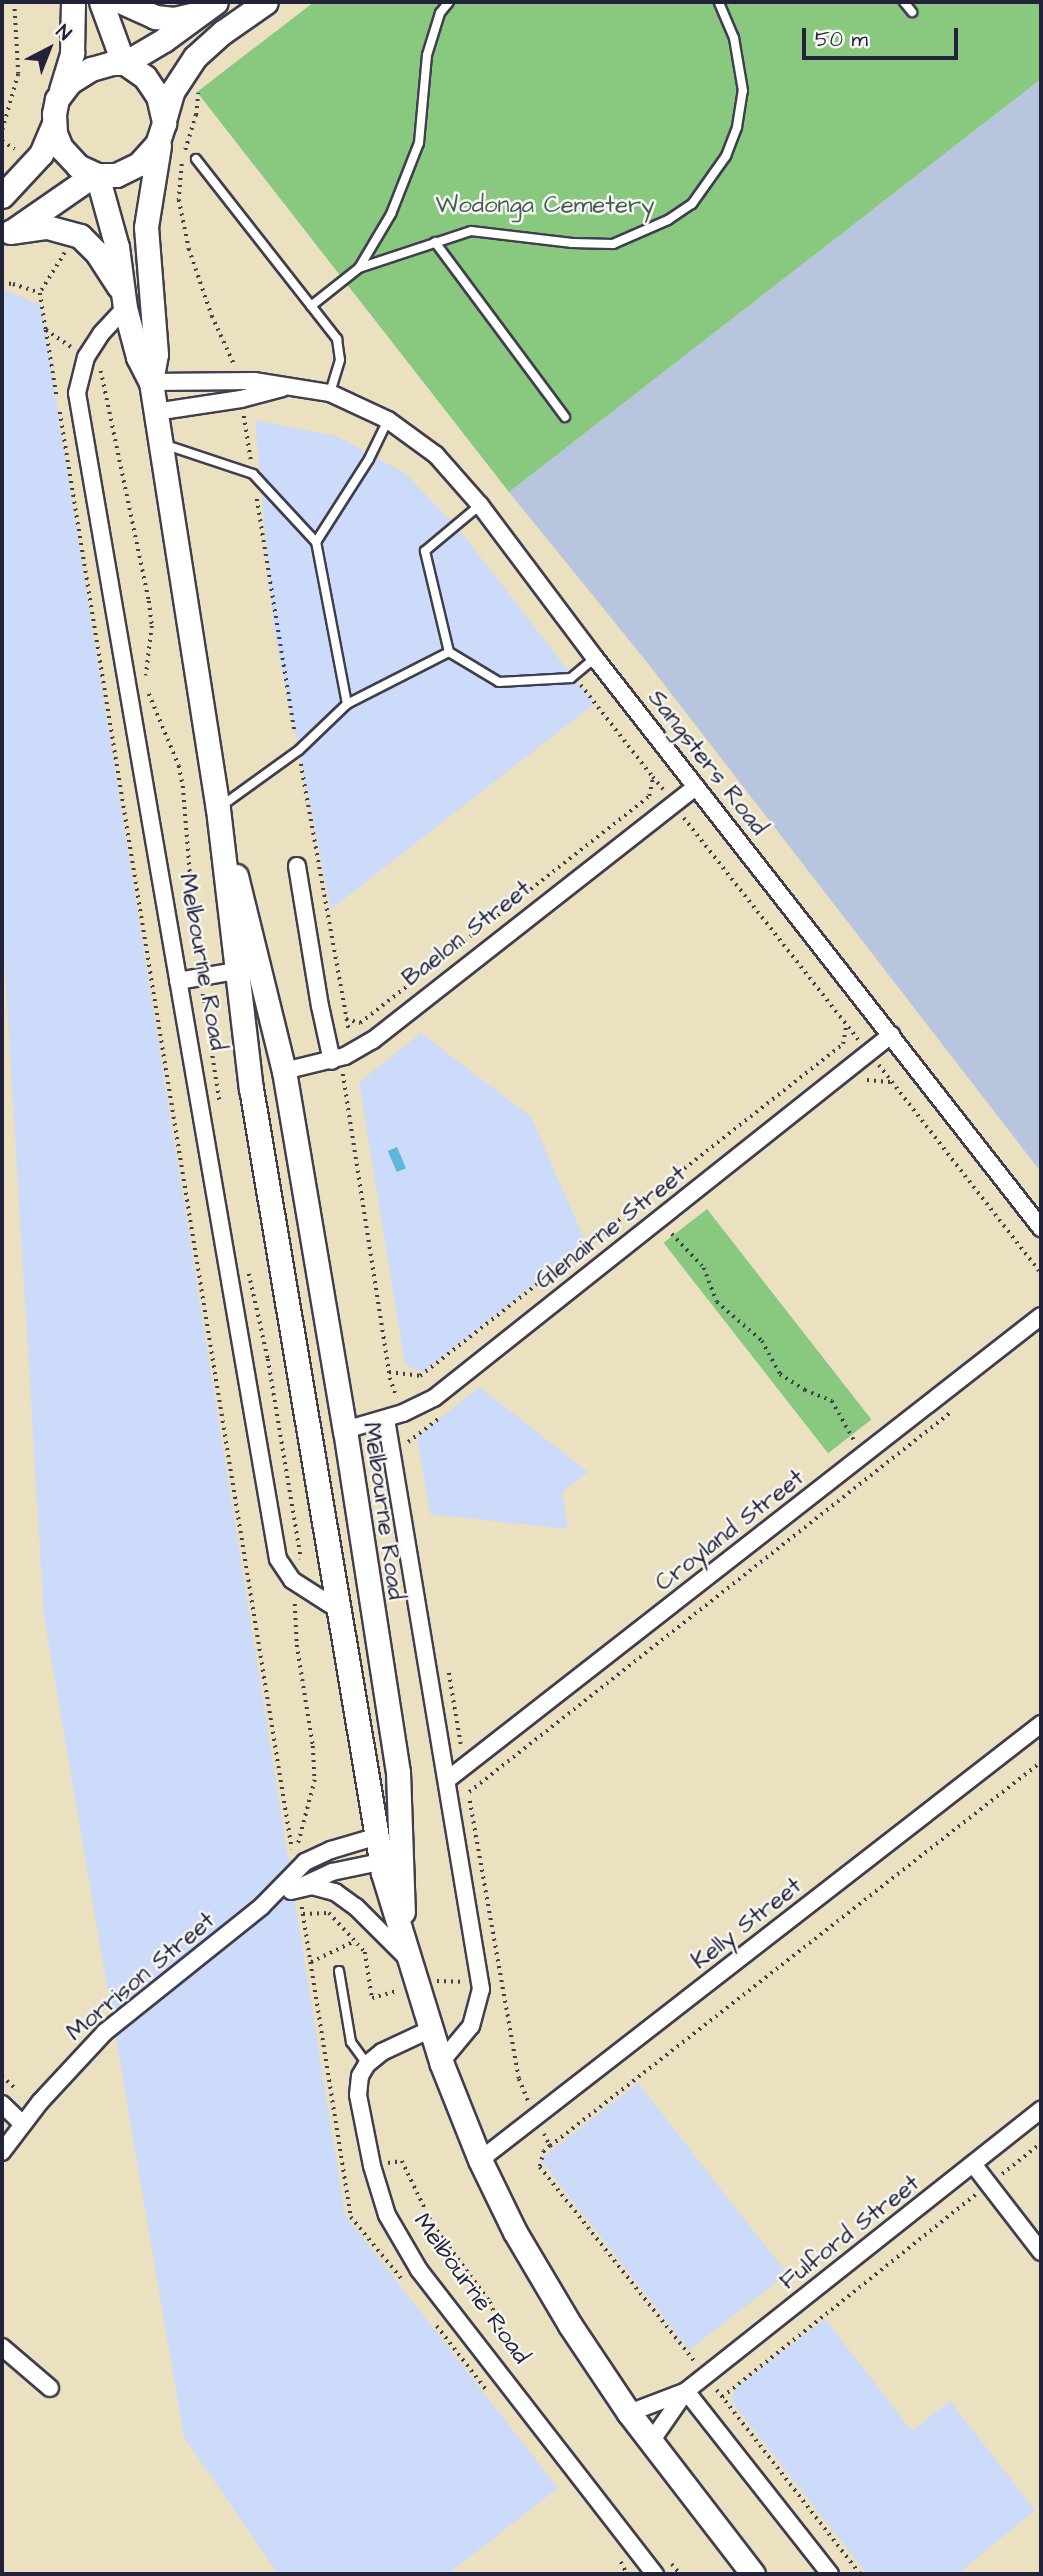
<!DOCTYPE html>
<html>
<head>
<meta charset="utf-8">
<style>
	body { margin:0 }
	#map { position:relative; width:1043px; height:2576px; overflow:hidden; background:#ebe0bf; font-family:"Architects Daughter",sans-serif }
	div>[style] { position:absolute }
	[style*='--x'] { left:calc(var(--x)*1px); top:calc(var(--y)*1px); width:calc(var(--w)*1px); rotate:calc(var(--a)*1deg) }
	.built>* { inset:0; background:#ccdbf9; transform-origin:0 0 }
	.industrial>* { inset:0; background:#b8c5de }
	.green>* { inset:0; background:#88c87f; transform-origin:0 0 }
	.water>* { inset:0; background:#5eb7dc; transform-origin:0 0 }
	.path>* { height:3.5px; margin-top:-1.75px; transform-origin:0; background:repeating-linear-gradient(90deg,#403e4f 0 2px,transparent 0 7px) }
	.roads { filter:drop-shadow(2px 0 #403e4f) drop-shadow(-2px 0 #403e4f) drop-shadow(0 2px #403e4f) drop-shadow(0 -2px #403e4f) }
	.lane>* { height:8px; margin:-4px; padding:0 4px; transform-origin:4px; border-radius:4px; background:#fff }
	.street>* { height:16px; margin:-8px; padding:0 8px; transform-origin:8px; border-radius:8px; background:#fff }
	.secondary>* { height:23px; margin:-11.5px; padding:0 11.5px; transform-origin:11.5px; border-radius:11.5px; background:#fff }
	span { translate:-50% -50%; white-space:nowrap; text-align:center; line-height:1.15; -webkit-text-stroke:5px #f6f6f2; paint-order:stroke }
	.park-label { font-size:24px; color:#465c53 }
	.street-label { font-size:24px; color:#22223b }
	.frame { position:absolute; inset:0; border:4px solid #22223b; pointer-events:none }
	.north { position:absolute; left:14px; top:14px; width:70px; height:70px; -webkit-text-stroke:5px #f6f6f2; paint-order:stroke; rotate:42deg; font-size:19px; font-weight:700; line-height:28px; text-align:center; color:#22223b }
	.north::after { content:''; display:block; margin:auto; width:24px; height:32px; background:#22223b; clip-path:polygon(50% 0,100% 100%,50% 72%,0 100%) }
	.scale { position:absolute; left:802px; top:28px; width:156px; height:32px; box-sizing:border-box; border:4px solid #22223b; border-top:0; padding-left:9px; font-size:21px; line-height:24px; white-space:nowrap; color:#22223b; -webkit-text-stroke:5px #f6f6f2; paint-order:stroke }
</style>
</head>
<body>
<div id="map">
	<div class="built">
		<i style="clip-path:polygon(2px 289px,41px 305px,345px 2215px,558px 2488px,448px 2574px,278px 2574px,184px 2437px,44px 1616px,2px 920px)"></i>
		<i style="clip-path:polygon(255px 420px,336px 436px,405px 473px,458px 528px,594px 704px,331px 909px,274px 629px)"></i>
		<i style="clip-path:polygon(421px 1033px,531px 1117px,586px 1243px,423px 1372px,405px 1365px,359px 1082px)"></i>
		<i style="clip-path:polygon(479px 1387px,588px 1472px,562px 1492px,568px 1529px,430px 1514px,417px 1437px)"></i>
		<i style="left:638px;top:2083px;width:242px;height:124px;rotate:52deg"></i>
		<i style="clip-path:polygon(825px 2319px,912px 2431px,950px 2401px,1035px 2510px,958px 2574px,867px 2574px,732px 2402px,734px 2389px)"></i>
	</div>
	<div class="industrial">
		<i style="clip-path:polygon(1041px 79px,1041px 1172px,646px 661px,509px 492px)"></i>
	</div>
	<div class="green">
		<i style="clip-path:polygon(314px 2px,1041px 2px,1041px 79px,509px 492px,197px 92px)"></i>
		<i style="left:707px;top:1209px;width:267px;height:55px;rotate:52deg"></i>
	</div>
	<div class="water">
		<i style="left:397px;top:1147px;width:23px;height:10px;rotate:67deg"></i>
	</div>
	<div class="path">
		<i style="--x:2;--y:130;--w:58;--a:-74.1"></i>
		<i style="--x:18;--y:74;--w:72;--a:-93.2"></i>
		<i style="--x:2;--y:141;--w:15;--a:32"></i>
		<i style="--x:185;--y:150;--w:37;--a:-73"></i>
		<i style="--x:196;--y:115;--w:22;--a:-85"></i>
		<i style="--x:182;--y:164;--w:36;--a:95"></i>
		<i style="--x:179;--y:200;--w:50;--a:78.5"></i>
		<i style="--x:189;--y:249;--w:71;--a:71.1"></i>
		<i style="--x:212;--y:316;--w:53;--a:65.4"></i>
		<i style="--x:65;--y:253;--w:47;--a:122"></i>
		<i style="--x:40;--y:293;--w:37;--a:81"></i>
		<i style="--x:46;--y:330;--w:30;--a:34"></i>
		<i style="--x:2;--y:283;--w:11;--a:5"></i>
		<i style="--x:13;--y:284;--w:28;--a:18"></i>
		<i style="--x:46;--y:330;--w:69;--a:80.8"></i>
		<i style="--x:101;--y:371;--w:235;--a:78.2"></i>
		<i style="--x:149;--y:601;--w:25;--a:83"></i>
		<i style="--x:152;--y:626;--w:50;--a:96.8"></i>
		<i style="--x:60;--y:412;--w:1456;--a:80.83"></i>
		<i style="--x:244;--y:416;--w:45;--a:81"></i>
		<i style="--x:257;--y:499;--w:237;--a:80.8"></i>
		<i style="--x:581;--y:685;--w:117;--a:52"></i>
		<i style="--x:149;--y:694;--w:78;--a:67.4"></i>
		<i style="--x:179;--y:766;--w:20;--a:79"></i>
		<i style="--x:183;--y:786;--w:174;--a:85.4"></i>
		<i style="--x:301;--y:764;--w:272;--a:79.8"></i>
		<i style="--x:684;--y:818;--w:283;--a:51.8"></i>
		<i style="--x:203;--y:994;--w:111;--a:81.2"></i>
		<i style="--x:346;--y:1019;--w:15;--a:16"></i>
		<i style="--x:360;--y:1023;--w:367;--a:-38.1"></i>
		<i style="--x:649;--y:796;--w:19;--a:-78"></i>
		<i style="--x:653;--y:777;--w:16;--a:50"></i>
		<i style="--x:879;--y:1065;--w:264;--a:52.1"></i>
		<i style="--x:343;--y:1074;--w:308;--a:81.2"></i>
		<i style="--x:390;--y:1378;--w:21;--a:71"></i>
		<i style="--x:867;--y:1080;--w:25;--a:5"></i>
		<i style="--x:672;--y:1234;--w:47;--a:46.7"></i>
		<i style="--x:704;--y:1268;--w:36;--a:69"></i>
		<i style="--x:717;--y:1302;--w:60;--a:40.9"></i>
		<i style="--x:762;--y:1341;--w:38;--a:61"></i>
		<i style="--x:780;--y:1374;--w:30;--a:33"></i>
		<i style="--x:805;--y:1390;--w:29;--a:22"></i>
		<i style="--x:832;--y:1401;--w:47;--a:60.7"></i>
		<i style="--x:249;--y:1274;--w:87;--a:77.4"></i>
		<i style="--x:268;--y:1359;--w:203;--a:80.6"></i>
		<i style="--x:389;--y:1372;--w:31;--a:7"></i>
		<i style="--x:420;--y:1376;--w:538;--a:-38.13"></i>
		<i style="--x:843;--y:1044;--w:20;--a:-81"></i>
		<i style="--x:408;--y:1442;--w:41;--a:-37.1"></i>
		<i style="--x:295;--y:1604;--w:41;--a:87.2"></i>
		<i style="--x:297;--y:1645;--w:102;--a:81"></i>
		<i style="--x:313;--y:1746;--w:34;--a:87"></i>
		<i style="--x:315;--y:1780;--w:67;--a:104.7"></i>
		<i style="--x:449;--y:1673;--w:73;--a:80.5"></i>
		<i style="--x:469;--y:1792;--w:614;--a:-38.25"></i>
		<i style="--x:470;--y:1801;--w:282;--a:80"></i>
		<i style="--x:519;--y:2079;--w:25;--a:67"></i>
		<i style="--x:302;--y:1907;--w:7;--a:82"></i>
		<i style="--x:303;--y:1914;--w:26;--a:-2"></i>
		<i style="--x:329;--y:1913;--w:53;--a:47.3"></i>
		<i style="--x:365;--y:1952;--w:47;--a:81.3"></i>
		<i style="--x:372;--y:1998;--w:25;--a:-16"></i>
		<i style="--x:303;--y:1914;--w:307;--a:81"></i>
		<i style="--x:351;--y:2217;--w:79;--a:50.7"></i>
		<i style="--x:311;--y:1962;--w:49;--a:-25.5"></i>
		<i style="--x:437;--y:1981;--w:24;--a:2"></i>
		<i style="--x:2;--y:2076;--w:19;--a:43"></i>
		<i style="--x:544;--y:2134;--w:13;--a:63"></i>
		<i style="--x:550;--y:2146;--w:8;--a:140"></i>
		<i style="--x:544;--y:2151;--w:16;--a:104"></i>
		<i style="--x:540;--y:2167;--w:249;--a:51.5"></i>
		<i style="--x:550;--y:2146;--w:623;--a:-38.03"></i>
		<i style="--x:388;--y:2163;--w:14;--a:-8"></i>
		<i style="--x:402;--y:2161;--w:71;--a:64.2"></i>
		<i style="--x:433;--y:2225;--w:96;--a:53.5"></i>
		<i style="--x:490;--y:2302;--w:62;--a:68.4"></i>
		<i style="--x:1002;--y:2174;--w:50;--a:-38.5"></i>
		<i style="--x:437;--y:2326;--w:83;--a:52.3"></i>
		<i style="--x:717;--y:2390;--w:233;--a:52.1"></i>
		<i style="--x:722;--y:2397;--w:325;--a:-38.6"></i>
		<i style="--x:621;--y:2562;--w:13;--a:63"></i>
		<i style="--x:672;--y:2564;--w:13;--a:51"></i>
	</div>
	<div class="roads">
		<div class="lane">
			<i style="--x:904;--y:2;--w:13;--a:51"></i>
			<i style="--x:196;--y:159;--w:229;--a:51.9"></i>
			<i style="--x:337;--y:339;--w:21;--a:82"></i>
			<i style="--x:340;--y:360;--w:34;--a:107"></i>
			<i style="--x:435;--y:242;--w:218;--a:53.4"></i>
			<i style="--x:359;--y:268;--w:118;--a:-18.3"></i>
			<i style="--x:471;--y:231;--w:102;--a:6.8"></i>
			<i style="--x:572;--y:243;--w:41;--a:1.4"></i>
			<i style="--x:613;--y:244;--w:60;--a:-23.6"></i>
			<i style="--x:668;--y:220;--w:29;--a:-34"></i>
			<i style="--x:692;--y:204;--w:59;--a:-54.7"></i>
			<i style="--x:726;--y:156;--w:31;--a:-69"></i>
			<i style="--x:737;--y:127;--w:36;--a:-81"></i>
			<i style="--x:743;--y:91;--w:54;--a:-99.6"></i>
			<i style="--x:734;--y:38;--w:39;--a:-113"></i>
			<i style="--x:311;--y:306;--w:61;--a:-38.4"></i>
			<i style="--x:359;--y:268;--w:63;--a:-59.3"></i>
			<i style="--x:391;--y:214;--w:76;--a:-68.5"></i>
			<i style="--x:419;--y:143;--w:88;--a:-84.8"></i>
			<i style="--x:427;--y:55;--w:44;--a:-72.8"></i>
			<i style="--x:440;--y:13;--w:14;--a:-51"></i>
			<i style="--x:163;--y:444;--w:95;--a:18.4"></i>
			<i style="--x:253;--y:474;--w:93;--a:47.2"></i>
			<i style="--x:449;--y:652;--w:58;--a:31"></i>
			<i style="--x:499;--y:682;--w:72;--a:-3.2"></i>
			<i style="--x:571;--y:678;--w:31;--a:-40"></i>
			<i style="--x:347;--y:704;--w:114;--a:-27"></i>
			<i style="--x:449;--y:652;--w:104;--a:-103.4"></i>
			<i style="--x:425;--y:551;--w:72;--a:-39.9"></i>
			<i style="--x:220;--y:807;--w:97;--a:-35.8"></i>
			<i style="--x:299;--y:750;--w:66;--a:-43.8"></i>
			<i style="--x:347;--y:704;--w:165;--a:-100.8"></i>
			<i style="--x:316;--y:542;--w:98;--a:-57.4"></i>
			<i style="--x:369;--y:459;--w:43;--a:-64"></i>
			<i style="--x:339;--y:1971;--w:72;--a:80.4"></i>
			<i style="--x:351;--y:2042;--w:27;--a:54"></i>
		</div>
		<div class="street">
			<i style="--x:125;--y:308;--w:35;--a:133"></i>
			<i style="--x:101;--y:334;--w:27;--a:123"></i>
			<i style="--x:86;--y:357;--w:37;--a:104"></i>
			<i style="--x:77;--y:393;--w:1183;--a:80.22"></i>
			<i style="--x:278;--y:1559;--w:25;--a:56"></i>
			<i style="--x:292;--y:1580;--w:56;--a:32.6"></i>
			<i style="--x:151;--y:382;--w:103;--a:-0.6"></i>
			<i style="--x:254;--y:381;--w:77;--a:9"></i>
			<i style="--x:330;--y:393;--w:64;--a:25"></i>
			<i style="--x:388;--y:420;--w:59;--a:36.1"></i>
			<i style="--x:436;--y:455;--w:67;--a:48.7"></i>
			<i style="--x:480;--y:505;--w:191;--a:53.1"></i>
			<i style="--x:595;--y:658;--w:724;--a:51.96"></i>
			<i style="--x:155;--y:412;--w:87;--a:-8.6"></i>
			<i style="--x:241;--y:399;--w:43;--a:-14.7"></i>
			<i style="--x:297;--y:866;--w:142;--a:80.7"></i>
			<i style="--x:320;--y:1006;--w:56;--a:77.7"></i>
			<i style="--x:178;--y:981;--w:59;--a:-9.8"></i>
			<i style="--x:284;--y:1071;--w:63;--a:-13.8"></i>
			<i style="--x:345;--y:1056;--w:32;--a:-30"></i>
			<i style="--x:373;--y:1040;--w:410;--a:-38.1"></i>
			<i style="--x:386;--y:1419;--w:578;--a:80.54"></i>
			<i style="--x:481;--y:1989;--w:38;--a:105"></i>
			<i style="--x:471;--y:2026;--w:47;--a:129.8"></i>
			<i style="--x:345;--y:1430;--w:60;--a:-16.3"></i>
			<i style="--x:403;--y:1413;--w:34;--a:-26"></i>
			<i style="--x:434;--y:1398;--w:584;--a:-38.46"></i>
			<i style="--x:447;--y:1780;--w:754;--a:-37.99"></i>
			<i style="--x:304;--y:1885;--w:31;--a:-25"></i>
			<i style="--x:332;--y:1872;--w:49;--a:-11.8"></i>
			<i style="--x:291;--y:1891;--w:22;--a:-13"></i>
			<i style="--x:312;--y:1886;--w:24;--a:15"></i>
			<i style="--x:335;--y:1892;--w:26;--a:36"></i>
			<i style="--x:356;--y:1907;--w:72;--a:45"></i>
			<i style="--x:429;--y:2030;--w:52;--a:154.9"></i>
			<i style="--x:382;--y:2052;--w:19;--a:141"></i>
			<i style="--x:367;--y:2064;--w:14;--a:120"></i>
			<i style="--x:360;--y:2076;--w:19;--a:96"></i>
			<i style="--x:358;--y:2095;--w:72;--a:78.8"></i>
			<i style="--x:372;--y:2166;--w:51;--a:73"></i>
			<i style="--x:387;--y:2215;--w:64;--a:59.8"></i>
			<i style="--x:419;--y:2270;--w:385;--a:52.2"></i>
			<i style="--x:2;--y:2104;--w:29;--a:44"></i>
			<i style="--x:2;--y:2152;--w:63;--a:-52.8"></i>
			<i style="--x:40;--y:2102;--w:96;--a:-47.1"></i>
			<i style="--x:105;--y:2032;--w:200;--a:-38.7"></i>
			<i style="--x:261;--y:1907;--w:63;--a:-45.6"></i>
			<i style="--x:305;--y:1862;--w:29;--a:-25"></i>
			<i style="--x:331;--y:1850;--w:46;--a:-16.5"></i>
			<i style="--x:480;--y:2160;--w:711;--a:-37.85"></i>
			<i style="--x:973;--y:2164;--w:111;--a:52.3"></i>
			<i style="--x:2;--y:2347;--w:63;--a:40.5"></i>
			<i style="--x:686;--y:2391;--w:233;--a:51.8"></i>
			<i style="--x:629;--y:2413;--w:59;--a:-20.9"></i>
			<i style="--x:650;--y:2443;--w:63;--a:-55.3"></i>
			<i style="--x:686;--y:2391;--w:453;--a:-38.4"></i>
		</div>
		<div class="secondary">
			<i style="--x:101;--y:2;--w:64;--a:69.9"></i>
			<i style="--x:122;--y:2;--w:36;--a:24"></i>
			<i style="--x:155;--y:17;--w:19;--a:6"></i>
			<i style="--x:174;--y:19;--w:22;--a:-13"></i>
			<i style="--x:112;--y:63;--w:13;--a:0"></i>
			<i style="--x:125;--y:63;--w:24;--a:35"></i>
			<i style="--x:145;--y:77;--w:23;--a:56"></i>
			<i style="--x:158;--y:96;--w:28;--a:77"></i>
			<i style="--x:164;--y:123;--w:22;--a:108"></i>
			<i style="--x:157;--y:144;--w:27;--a:132"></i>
			<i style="--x:139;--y:164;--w:25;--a:154"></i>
			<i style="--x:116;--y:175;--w:19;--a:180"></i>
			<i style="--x:97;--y:175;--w:21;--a:-155"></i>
			<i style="--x:78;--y:166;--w:25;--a:-133"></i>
			<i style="--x:61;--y:148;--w:16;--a:-112"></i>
			<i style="--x:55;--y:133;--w:19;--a:-93"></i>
			<i style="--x:54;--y:114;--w:15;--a:-79"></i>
			<i style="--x:57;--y:99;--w:21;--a:-53"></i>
			<i style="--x:70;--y:82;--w:25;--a:-32"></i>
			<i style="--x:91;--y:69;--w:22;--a:-16"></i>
			<i style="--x:125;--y:63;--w:45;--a:-30.5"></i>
			<i style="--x:164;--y:40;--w:64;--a:-36.2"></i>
			<i style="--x:61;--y:90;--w:39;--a:-73"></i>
			<i style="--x:72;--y:53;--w:51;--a:-88.9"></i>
			<i style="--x:165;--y:117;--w:26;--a:-74"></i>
			<i style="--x:172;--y:92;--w:42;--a:-56.7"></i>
			<i style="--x:195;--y:57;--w:38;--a:-42"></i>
			<i style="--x:223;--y:32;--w:52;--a:-34.9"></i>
			<i style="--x:97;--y:175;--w:75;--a:74.5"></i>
			<i style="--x:117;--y:247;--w:62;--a:82.5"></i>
			<i style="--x:125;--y:308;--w:51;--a:75.1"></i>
			<i style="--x:138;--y:357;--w:28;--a:63"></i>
			<i style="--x:151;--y:382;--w:432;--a:81.1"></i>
			<i style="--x:218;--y:809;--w:281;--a:83.3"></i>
			<i style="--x:251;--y:1088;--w:796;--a:80.45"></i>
			<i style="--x:383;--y:1873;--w:198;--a:72.9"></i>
			<i style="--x:441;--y:2062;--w:105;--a:68.3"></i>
			<i style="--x:480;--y:2160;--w:80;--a:64.1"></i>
			<i style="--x:515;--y:2232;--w:108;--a:59.4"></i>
			<i style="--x:570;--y:2325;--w:106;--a:56.2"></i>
			<i style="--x:629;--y:2413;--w:203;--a:52.4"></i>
			<i style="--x:2;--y:196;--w:57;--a:-47.1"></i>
			<i style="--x:41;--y:154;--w:34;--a:-67"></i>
			<i style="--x:14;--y:230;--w:98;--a:-34.7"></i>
			<i style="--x:10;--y:232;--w:37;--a:-8"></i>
			<i style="--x:47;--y:227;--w:34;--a:15"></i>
			<i style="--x:80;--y:236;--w:24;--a:45"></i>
			<i style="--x:97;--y:253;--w:40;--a:57.1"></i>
			<i style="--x:151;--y:382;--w:28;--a:-80"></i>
			<i style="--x:156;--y:354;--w:127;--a:-94.5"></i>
			<i style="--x:146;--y:227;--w:82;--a:-80.9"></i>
			<i style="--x:236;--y:876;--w:201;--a:76.2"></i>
			<i style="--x:284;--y:1071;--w:364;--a:80.4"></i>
			<i style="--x:345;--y:1430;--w:346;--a:81.2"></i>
			<i style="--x:398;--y:1772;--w:140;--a:88"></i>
		</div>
	</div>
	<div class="park-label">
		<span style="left:545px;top:206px">Wodonga Cemetery</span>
	</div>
	<div class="street-label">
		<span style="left:707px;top:763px;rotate:52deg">Sangsters Road</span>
		<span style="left:467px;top:934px;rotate:-38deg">Baelon Street</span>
		<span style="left:202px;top:962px;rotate:80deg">Melbourne Road</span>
		<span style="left:611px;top:1228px;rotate:-38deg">Glenairne Street</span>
		<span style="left:383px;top:1511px;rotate:82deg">Melbourne Road</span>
		<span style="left:730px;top:1531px;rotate:-38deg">Croyland Street</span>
		<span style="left:747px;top:1924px;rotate:-38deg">Kelly Street</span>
		<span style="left:141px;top:1977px;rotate:-40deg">Morrison Street</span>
		<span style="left:850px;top:2233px;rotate:-38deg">Fulford Street</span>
		<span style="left:471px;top:2289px;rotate:54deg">Melbourne Road</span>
	</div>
	<div class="frame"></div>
	<div class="north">N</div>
	<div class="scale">50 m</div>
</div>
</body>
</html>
